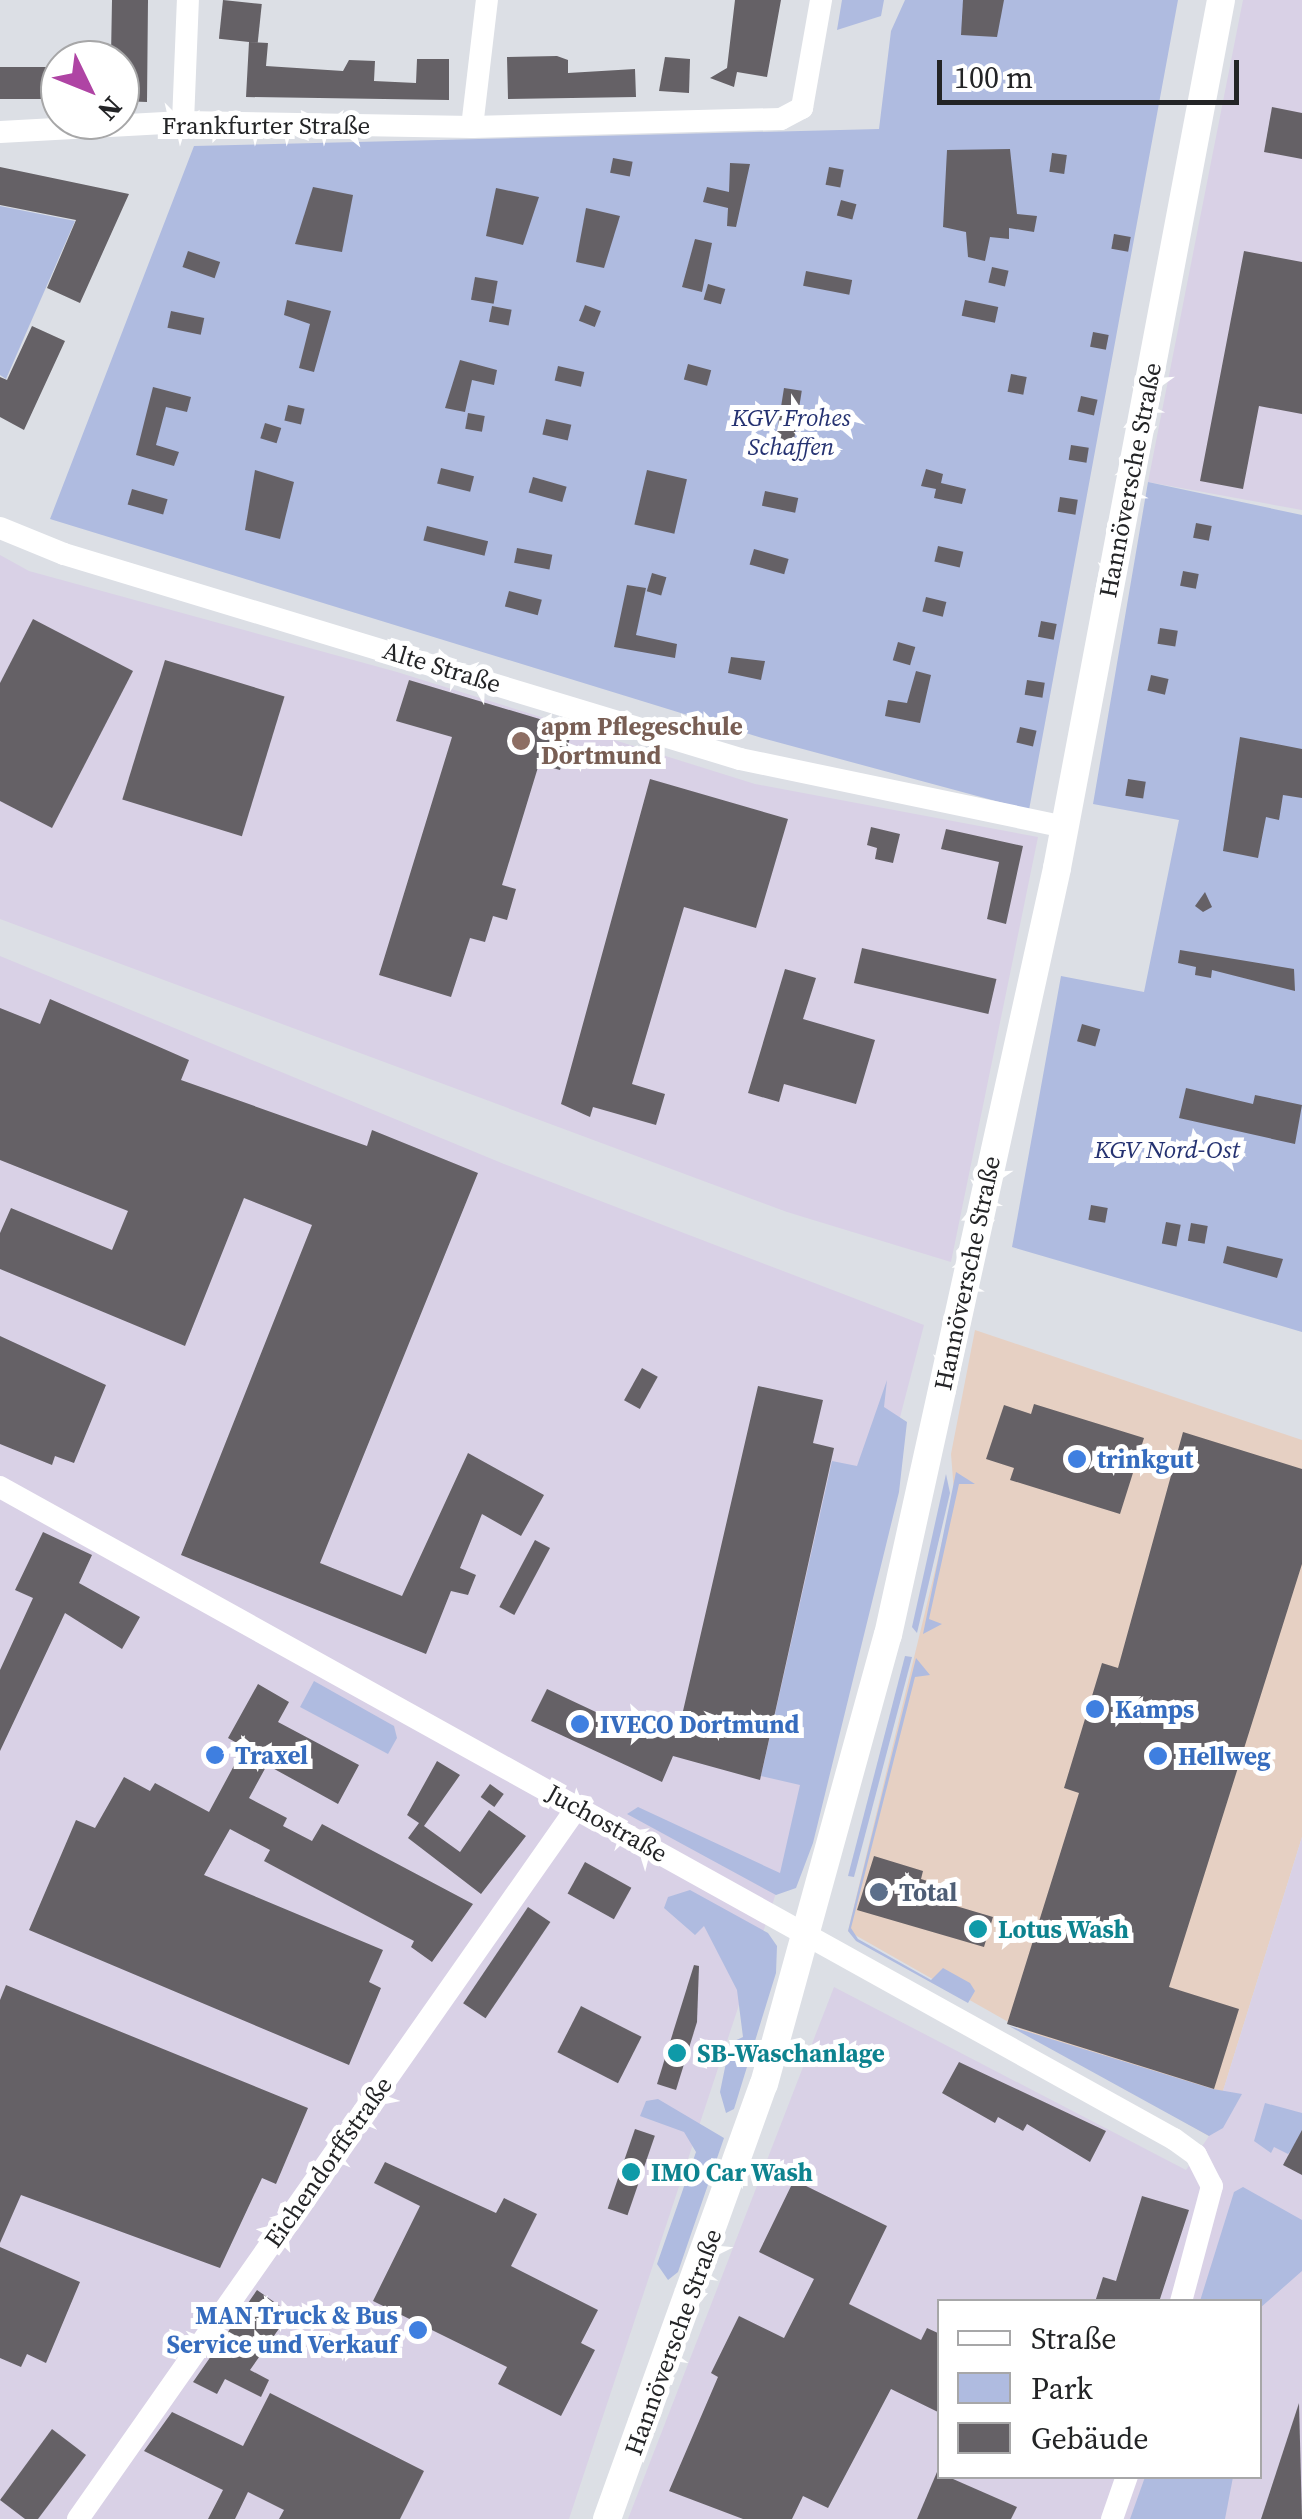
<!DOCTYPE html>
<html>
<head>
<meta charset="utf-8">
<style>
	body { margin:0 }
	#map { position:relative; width:1302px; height:2519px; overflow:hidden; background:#dcdfe5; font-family:"Source Serif 4",serif }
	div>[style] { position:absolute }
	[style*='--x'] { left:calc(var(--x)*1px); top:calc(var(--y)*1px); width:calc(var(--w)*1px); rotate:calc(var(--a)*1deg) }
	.commercial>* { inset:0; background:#e6d0c3 }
	.industrial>* { inset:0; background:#d9d1e6 }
	.green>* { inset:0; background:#afbbe0 }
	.building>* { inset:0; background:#656166; transform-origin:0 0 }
	.minor>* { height:22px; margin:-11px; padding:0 11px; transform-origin:11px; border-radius:11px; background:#fff }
	.major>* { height:28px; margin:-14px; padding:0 14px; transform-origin:14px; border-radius:14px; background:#fff }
	.dots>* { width:28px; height:28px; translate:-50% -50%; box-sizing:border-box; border:5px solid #fff; border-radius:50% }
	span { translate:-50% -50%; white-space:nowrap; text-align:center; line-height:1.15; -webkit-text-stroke:10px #fff; paint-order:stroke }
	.street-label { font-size:25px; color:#232426 }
	.park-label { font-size:25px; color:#253271; font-style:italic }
	.education-label { font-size:25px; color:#785e54; font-weight:700 }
	.left { translate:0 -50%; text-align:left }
	.shop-label { font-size:25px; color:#366cbe; font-weight:700 }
	.right { translate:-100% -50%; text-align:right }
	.service-label { font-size:25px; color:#4e5e75; font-weight:700 }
	.culture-label { font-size:25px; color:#0d838f; font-weight:700 }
	.legend { position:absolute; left:937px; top:2299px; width:325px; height:180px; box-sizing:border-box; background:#fff; border:2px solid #a7a7a8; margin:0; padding:12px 18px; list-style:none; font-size:30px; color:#232426 }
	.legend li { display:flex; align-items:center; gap:20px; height:50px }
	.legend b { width:50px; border:2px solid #a7a7a8 }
	.north { position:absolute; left:40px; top:40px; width:100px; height:100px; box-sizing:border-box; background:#fff; border:2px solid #a7a7a8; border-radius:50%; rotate:133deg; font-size:28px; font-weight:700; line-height:40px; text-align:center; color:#232426 }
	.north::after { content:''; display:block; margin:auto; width:35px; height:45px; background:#af44a4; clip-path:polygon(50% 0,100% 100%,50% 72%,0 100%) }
	.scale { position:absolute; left:937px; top:60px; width:302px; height:45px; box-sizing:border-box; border:5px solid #232426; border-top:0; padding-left:12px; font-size:30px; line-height:35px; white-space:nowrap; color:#232426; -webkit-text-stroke:8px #fff; paint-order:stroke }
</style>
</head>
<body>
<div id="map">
	<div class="commercial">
		<i style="clip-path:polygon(975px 1330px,1302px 1440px,1302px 1837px,1209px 2136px,848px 1931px,954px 1492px,951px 1454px)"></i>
	</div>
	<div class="industrial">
		<i style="clip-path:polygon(1243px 0,1302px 0,1302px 510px,1148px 482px)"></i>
		<i style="clip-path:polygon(0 555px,29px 571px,397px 672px,755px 784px,1038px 837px,951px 1262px,787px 1212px,0 919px)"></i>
		<i style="clip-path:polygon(0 956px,504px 1164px,924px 1325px,778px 1887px,569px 2519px,0 2519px)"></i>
		<i style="clip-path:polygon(evenodd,1302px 1837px,1302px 2519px,628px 2519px,834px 1987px,1186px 2170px,1209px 2136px,1302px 1837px,939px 2302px,1260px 2302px,1260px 2476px,939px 2476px,939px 2302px)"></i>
	</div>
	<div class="green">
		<i style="clip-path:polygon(842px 0,884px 0,881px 16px,837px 30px)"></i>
		<i style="clip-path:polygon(905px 0,1178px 0,1029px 810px,762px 738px,50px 519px,194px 146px,879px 129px,891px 31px)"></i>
		<i style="clip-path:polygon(0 206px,75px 221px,6px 379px,0 375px)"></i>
		<i style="clip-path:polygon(1148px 482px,1302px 515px,1302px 1332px,1012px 1247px,1061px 976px,1144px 992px,1179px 820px,1093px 804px)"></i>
		<i style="clip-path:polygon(887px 1380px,884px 1407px,907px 1422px,899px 1492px,813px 1843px,796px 1888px,776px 1895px,627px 1814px,638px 1807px,780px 1873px,800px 1785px,761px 1776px,832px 1461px,857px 1466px)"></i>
		<i style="clip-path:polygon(956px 1472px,975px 1484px,959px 1484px,929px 1619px,942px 1624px,923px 1634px)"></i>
		<i style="clip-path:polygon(946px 1474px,950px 1493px,917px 1633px,912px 1627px)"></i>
		<i style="clip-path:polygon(905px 1656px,912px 1657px,854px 1877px,848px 1876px)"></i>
		<i style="clip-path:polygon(916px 1658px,930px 1675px,915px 1677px,851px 1928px,858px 1939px,931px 1980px,943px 1968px,970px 1983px,975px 1991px,968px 2003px,856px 1941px,848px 1931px)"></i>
		<i style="clip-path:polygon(314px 1681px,394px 1726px,397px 1738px,388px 1754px,300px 1707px)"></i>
		<i style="clip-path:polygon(690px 1890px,768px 1933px,777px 1946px,776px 1973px,734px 2109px,726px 2113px,720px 2092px,730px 2043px,743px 2037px,737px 1990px,704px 1926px,695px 1935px,664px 1908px,668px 1897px)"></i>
		<i style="clip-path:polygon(1009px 2026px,1213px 2089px,1242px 2094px,1223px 2128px,1209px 2136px)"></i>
		<i style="clip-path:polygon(658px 2099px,724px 2138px,678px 2272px,668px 2280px,657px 2264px,696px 2152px,684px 2132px,640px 2116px,646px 2101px)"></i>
		<i style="clip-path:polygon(1265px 2103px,1302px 2113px,1302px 2138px,1288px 2154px,1274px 2147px,1271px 2153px,1254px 2141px)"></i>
		<i style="clip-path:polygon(1243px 2187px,1302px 2220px,1302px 2271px,1260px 2308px,1260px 2302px,1200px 2301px,1234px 2192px)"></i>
		<i style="clip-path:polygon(1145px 2477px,1233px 2477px,1225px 2519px,1130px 2519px)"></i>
	</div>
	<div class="building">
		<i style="clip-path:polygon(112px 0,148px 0,147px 102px,120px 101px,120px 60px,111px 56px)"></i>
		<i style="left:223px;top:0;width:39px;height:39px;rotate:6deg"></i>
		<i style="clip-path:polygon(735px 0,781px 0,767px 77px,737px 72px,734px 87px,710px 78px,727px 68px)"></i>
		<i style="clip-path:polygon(963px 0,1004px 0,997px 37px,961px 35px)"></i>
		<i style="clip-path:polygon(249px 42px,268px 43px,266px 66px,343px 71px,349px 60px,375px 61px,374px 81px,416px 83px,417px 59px,449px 59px,449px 100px,246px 97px)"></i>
		<i style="clip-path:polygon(557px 56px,568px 60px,568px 73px,635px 69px,636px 97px,508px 99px,507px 57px)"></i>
		<i style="clip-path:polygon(665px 57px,690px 59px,689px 93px,659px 91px)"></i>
		<i style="left:0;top:67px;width:60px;height:32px"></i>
		<i style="clip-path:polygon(1272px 107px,1302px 113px,1302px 159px,1264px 152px)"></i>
		<i style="clip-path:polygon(1010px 149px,1017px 214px,1037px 216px,1034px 232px,1009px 228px,1009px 239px,990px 237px,985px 261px,968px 257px,966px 232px,943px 227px,947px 150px)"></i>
		<i style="left:1052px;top:153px;width:15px;height:19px;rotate:8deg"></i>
		<i style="left:613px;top:158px;width:20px;height:15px;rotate:11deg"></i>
		<i style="clip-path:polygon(730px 163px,750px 164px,736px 227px,727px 226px,728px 208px,703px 202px,707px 187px,729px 192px)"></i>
		<i style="clip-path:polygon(0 167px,129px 194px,80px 303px,47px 288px,76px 220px,0 205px)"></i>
		<i style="left:829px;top:167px;width:15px;height:18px;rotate:11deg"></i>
		<i style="clip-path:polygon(313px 187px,353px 195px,342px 252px,295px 244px)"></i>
		<i style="clip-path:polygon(496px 188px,539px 197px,523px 245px,486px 236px)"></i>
		<i style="left:841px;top:200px;width:16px;height:16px;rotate:15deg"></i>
		<i style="clip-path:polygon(586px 208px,620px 216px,604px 268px,576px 262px)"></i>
		<i style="left:1114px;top:234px;width:17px;height:15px;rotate:10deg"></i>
		<i style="clip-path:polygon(695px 239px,712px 243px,702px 292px,682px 287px)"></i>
		<i style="left:188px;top:251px;width:34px;height:17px;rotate:19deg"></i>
		<i style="clip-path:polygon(1244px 251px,1302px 262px,1302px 414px,1259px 406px,1243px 489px,1200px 481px)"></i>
		<i style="left:992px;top:267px;width:17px;height:16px;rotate:13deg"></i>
		<i style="left:806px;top:271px;width:47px;height:15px;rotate:11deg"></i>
		<i style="left:475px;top:277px;width:23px;height:23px;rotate:10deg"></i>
		<i style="left:708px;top:284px;width:18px;height:16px;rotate:16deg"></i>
		<i style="clip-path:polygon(287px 300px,331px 311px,314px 372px,299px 368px,310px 324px,284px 315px)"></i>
		<i style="left:965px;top:300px;width:34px;height:16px;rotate:12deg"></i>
		<i style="left:585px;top:305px;width:17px;height:17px;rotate:21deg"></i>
		<i style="left:492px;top:306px;width:20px;height:16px;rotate:11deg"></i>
		<i style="left:171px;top:311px;width:34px;height:17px;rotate:12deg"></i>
		<i style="clip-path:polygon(32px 326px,65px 341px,24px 430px,0 417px,0 377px,7px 380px)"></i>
		<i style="left:1093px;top:332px;width:16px;height:15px;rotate:11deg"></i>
		<i style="clip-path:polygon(460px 360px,497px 370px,494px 385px,472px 380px,465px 412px,445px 408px)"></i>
		<i style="left:688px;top:364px;width:24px;height:16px;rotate:15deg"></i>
		<i style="left:558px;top:366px;width:27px;height:15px;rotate:13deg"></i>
		<i style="left:1011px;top:374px;width:16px;height:18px;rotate:11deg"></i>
		<i style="clip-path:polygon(153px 387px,191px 397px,187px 412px,166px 407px,156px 445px,179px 452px,174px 466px,136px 455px)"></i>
		<i style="left:784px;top:388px;width:18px;height:57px;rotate:9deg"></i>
		<i style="left:1081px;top:396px;width:17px;height:16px;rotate:13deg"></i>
		<i style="left:288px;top:405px;width:17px;height:16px;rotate:13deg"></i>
		<i style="left:468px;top:413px;width:17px;height:16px;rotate:10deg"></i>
		<i style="left:546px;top:419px;width:26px;height:16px;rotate:13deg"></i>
		<i style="left:265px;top:423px;width:17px;height:16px;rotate:17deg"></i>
		<i style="left:1071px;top:445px;width:18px;height:15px;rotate:9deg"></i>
		<i style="left:441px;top:468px;width:34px;height:16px;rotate:14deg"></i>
		<i style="clip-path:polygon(926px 469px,943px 474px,941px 483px,966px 489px,962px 504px,934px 498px,936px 489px,921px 486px)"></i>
		<i style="clip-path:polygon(255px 470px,294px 482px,280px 539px,245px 530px)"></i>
		<i style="left:647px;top:470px;width:41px;height:56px;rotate:13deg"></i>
		<i style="left:533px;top:477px;width:35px;height:16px;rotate:16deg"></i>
		<i style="left:132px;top:489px;width:37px;height:16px;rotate:16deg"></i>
		<i style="left:765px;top:491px;width:34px;height:15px;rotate:12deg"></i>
		<i style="left:1060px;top:497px;width:18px;height:15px;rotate:9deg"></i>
		<i style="left:1196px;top:523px;width:16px;height:15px;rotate:11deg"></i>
		<i style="left:427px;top:526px;width:63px;height:15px;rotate:14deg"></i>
		<i style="left:938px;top:546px;width:26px;height:16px;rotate:13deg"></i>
		<i style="left:517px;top:548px;width:36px;height:15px;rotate:11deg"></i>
		<i style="left:754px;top:549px;width:36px;height:16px;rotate:16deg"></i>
		<i style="left:1183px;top:571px;width:16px;height:15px;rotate:11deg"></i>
		<i style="left:652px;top:573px;width:15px;height:19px;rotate:16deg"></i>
		<i style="clip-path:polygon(627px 585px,646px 588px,636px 635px,677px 644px,675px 658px,614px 647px)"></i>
		<i style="left:509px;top:591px;width:34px;height:16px;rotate:15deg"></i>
		<i style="left:926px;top:597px;width:21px;height:15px;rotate:14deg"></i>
		<i style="clip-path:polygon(33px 619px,133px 671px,52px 828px,0 801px,0 683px)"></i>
		<i style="left:1041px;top:621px;width:16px;height:16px;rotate:11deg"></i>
		<i style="left:1160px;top:628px;width:18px;height:16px;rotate:9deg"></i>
		<i style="left:898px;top:642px;width:18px;height:19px;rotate:16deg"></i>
		<i style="clip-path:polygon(731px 657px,765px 661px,761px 680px,728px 673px)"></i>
		<i style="left:165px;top:660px;width:125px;height:146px;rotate:17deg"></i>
		<i style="clip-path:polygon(916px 671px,931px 675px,920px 723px,885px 716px,888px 700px,907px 703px)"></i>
		<i style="left:1151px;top:675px;width:18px;height:16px;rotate:13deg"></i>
		<i style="clip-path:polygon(409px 680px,573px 729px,560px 770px,539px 764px,502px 885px,516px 889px,507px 920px,493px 916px,485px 942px,470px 938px,451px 997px,379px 975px,452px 737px,396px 721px)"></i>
		<i style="left:1027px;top:680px;width:18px;height:15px;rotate:9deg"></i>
		<i style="left:1020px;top:727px;width:17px;height:16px;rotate:13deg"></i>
		<i style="clip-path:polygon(1240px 737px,1302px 749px,1302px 798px,1283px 795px,1279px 820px,1266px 817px,1258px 858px,1223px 851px)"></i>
		<i style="clip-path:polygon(650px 779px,788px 819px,756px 928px,684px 907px,632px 1084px,665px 1094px,656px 1125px,593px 1107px,590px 1117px,561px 1104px)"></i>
		<i style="left:1128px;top:779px;width:18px;height:17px;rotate:9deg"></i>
		<i style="clip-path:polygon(871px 827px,900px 834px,893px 863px,875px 859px,877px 848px,867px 845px)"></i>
		<i style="clip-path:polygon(946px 829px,1023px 846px,1006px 924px,987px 919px,999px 862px,941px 849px)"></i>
		<i style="clip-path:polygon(1205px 892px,1212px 907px,1203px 912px,1195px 906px)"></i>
		<i style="left:862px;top:948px;width:138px;height:36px;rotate:13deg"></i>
		<i style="clip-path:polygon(1180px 950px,1294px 969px,1295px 991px,1212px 970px,1211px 978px,1195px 975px,1196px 967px,1178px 963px)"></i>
		<i style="clip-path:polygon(785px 969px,816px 978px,803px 1019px,875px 1040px,856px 1104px,784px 1084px,779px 1102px,748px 1093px)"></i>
		<i style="clip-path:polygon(50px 999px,189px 1060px,181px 1080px,367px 1146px,372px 1130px,478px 1173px,320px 1563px,402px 1596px,468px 1453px,544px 1495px,521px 1536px,482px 1514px,460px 1568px,476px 1575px,468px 1595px,451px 1591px,426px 1654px,181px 1555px,312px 1225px,244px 1198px,185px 1346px,0 1269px,0 1233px,11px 1208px,112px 1250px,128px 1211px,0 1160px,0 1008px,40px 1024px)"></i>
		<i style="left:1082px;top:1024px;width:19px;height:18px;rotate:16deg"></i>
		<i style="clip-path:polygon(1186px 1088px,1253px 1104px,1255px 1095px,1302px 1105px,1295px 1144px,1179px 1118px)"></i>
		<i style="left:1091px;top:1205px;width:17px;height:15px;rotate:10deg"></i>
		<i style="left:1166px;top:1222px;width:15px;height:22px;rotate:11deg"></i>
		<i style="left:1191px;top:1223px;width:17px;height:18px;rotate:10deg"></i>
		<i style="clip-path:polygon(1227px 1246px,1283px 1259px,1277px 1278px,1223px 1263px)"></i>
		<i style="clip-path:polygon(0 1336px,106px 1385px,74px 1463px,55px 1456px,52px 1465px,0 1444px)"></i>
		<i style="left:642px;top:1368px;width:18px;height:37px;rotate:29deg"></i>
		<i style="clip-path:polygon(758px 1386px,823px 1400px,813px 1443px,834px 1448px,760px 1780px,673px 1756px,662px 1782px,531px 1721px,547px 1689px,615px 1721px,620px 1711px,677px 1737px)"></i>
		<i style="clip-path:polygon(1034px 1404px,1144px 1438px,1120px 1514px,1010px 1480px,1014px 1468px,986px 1459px,1004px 1405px,1031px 1414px)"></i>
		<i style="clip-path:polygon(1183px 1432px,1302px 1469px,1302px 1564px,1169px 1987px,1239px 2009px,1214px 2089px,1007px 2024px,1079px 1793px,1064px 1788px,1102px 1663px,1118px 1668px)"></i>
		<i style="clip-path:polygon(43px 1532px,92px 1555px,79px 1583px,140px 1617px,122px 1649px,65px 1613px,0 1751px,0 1670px,33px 1598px,15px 1590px)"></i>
		<i style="left:535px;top:1540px;width:17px;height:76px;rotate:28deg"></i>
		<i style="clip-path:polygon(258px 1684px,289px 1702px,278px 1722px,359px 1765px,338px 1804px,267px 1765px,249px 1798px,287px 1818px,283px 1826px,312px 1841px,322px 1824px,473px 1904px,432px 1962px,411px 1947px,414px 1941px,264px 1861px,270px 1850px,230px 1829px,204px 1875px,383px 1950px,369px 1982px,381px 1988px,349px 2065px,29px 1930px,76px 1820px,95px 1828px,124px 1777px,150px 1791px,155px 1783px,209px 1812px,244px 1747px,228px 1738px)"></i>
		<i style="clip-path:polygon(437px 1761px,460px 1775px,424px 1826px,460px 1852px,489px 1810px,526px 1836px,481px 1894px,408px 1838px,419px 1823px,407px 1815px)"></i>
		<i style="left:490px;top:1784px;width:17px;height:16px;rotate:36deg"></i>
		<i style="clip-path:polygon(874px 1856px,923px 1871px,921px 1879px,960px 1891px,956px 1906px,993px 1917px,984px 1947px,857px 1910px)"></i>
		<i style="left:585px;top:1862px;width:53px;height:36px;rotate:29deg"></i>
		<i style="left:528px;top:1907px;width:27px;height:116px;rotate:34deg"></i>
		<i style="clip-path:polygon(694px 1965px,699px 1966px,697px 2022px,676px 2090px,657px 2084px)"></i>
		<i style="clip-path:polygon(6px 1985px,308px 2108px,276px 2184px,262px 2178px,220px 2268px,21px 2195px,0 2243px,0 2000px)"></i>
		<i style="left:581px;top:2006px;width:68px;height:52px;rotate:27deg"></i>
		<i style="clip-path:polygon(959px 2062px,1106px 2131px,1090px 2162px,1027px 2124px,1023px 2131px,998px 2117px,995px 2123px,942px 2093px)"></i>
		<i style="left:635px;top:2129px;width:21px;height:84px;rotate:19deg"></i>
		<i style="clip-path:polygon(1302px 2130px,1302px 2175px,1283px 2165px)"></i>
		<i style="clip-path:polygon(385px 2162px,496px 2213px,504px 2198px,537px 2214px,511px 2266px,598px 2310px,581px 2343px,595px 2350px,561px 2416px,498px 2384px,507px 2367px,373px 2301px,420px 2206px,374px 2183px)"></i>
		<i style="clip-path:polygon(794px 2180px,887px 2226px,849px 2304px,921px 2340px,927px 2328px,940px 2334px,940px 2413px,891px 2389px,828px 2508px,803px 2496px,792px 2519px,743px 2519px,669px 2491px,718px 2377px,711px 2373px,739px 2316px,784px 2338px,814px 2279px,759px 2252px)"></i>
		<i style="clip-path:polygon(1142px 2196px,1189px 2210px,1159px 2302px,1095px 2302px,1103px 2277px,1116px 2281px)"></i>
		<i style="clip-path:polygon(0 2247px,80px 2282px,46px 2363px,27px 2354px,21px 2367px,0 2358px)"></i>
		<i style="clip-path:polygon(257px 2290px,290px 2313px,250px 2370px,269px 2380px,261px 2397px,225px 2379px,217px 2394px,193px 2382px)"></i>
		<i style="clip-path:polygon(270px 2393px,424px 2471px,400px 2519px,279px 2519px,284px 2510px,248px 2492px,235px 2519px,208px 2519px,223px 2490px,144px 2451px,172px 2412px,243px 2446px)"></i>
		<i style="clip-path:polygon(1299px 2403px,1302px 2519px,1261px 2519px)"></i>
		<i style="clip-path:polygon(52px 2429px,86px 2455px,38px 2519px,25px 2519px,0 2500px)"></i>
		<i style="clip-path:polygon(937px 2472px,1017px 2507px,1011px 2519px,917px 2519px)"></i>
	</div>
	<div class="minor">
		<i style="--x:183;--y:122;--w:122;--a:-87.7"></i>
		<i style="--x:472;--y:127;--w:128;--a:-83.3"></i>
		<i style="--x:0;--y:132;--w:183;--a:-3.1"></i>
		<i style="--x:183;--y:122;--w:289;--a:1"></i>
		<i style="--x:472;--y:127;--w:309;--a:-1.5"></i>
		<i style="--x:781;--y:119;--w:24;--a:-28"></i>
		<i style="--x:802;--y:108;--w:110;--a:-80"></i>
		<i style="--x:0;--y:528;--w:69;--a:22.1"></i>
		<i style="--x:64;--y:554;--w:706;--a:16.87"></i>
		<i style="--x:740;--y:759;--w:332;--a:11.8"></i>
		<i style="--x:0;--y:1487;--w:1343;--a:29.05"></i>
		<i style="--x:1174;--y:2139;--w:27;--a:36"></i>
		<i style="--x:1196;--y:2155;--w:35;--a:63"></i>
		<i style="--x:1212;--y:2186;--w:120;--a:105"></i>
		<i style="--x:78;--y:2519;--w:871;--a:-54.96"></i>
		<i style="--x:1112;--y:2519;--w:46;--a:-70.8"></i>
	</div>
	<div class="major">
		<i style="--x:607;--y:2519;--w:462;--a:-70.2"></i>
		<i style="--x:764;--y:2084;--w:466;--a:-74.6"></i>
		<i style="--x:888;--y:1635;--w:785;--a:-77.57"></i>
		<i style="--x:1057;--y:868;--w:883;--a:-79.3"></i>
	</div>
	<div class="dots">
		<i style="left:521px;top:741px;background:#8d6e63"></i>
		<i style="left:1077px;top:1459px;background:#3f7fe0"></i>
		<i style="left:1095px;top:1709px;background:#3f7fe0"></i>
		<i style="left:580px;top:1724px;background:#3f7fe0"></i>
		<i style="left:215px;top:1755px;background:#3f7fe0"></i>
		<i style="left:1158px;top:1756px;background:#3f7fe0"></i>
		<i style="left:879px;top:1892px;background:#5c6f8a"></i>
		<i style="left:978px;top:1929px;background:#0f9aa8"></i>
		<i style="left:677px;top:2053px;background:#0f9aa8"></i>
		<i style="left:631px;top:2172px;background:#0f9aa8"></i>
		<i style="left:418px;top:2330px;background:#3f7fe0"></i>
	</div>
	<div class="street-label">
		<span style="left:266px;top:125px">Frankfurter Straße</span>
		<span style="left:1130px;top:480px;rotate:-79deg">Hannöversche Straße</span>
		<span style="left:442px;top:667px;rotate:17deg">Alte Straße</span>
		<span style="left:967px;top:1273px;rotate:-78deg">Hannöversche Straße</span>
		<span style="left:607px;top:1823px;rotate:29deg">Juchostraße</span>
		<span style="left:328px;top:2162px;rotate:-55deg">Eichendorffstraße</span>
		<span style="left:673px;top:2342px;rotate:-70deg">Hannöversche Straße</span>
	</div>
	<div class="park-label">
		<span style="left:791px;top:432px">KGV Frohes<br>Schaffen</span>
		<span style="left:1167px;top:1149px">KGV Nord-Ost</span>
	</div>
	<div class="education-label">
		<span class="left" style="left:541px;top:741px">apm Pflegeschule<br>Dortmund</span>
	</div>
	<div class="shop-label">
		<span class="left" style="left:1097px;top:1459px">trinkgut</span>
		<span class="left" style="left:1115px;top:1709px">Kamps</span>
		<span class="left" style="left:600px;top:1724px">IVECO Dortmund</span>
		<span class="left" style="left:235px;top:1755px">Traxel</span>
		<span class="left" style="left:1178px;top:1756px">Hellweg</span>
		<span class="right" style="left:398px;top:2330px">MAN Truck &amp; Bus<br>Service und Verkauf</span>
	</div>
	<div class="service-label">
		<span class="left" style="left:899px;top:1892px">Total</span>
	</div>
	<div class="culture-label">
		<span class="left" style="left:998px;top:1929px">Lotus Wash</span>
		<span class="left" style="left:697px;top:2053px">SB-Waschanlage</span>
		<span class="left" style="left:651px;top:2172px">IMO Car Wash</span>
	</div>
	<ul class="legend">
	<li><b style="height:12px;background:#fff"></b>Straße</li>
	<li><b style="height:28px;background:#afbbe0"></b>Park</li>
	<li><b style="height:28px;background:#656166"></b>Gebäude</li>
	</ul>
	<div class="north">N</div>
	<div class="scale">100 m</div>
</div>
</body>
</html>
